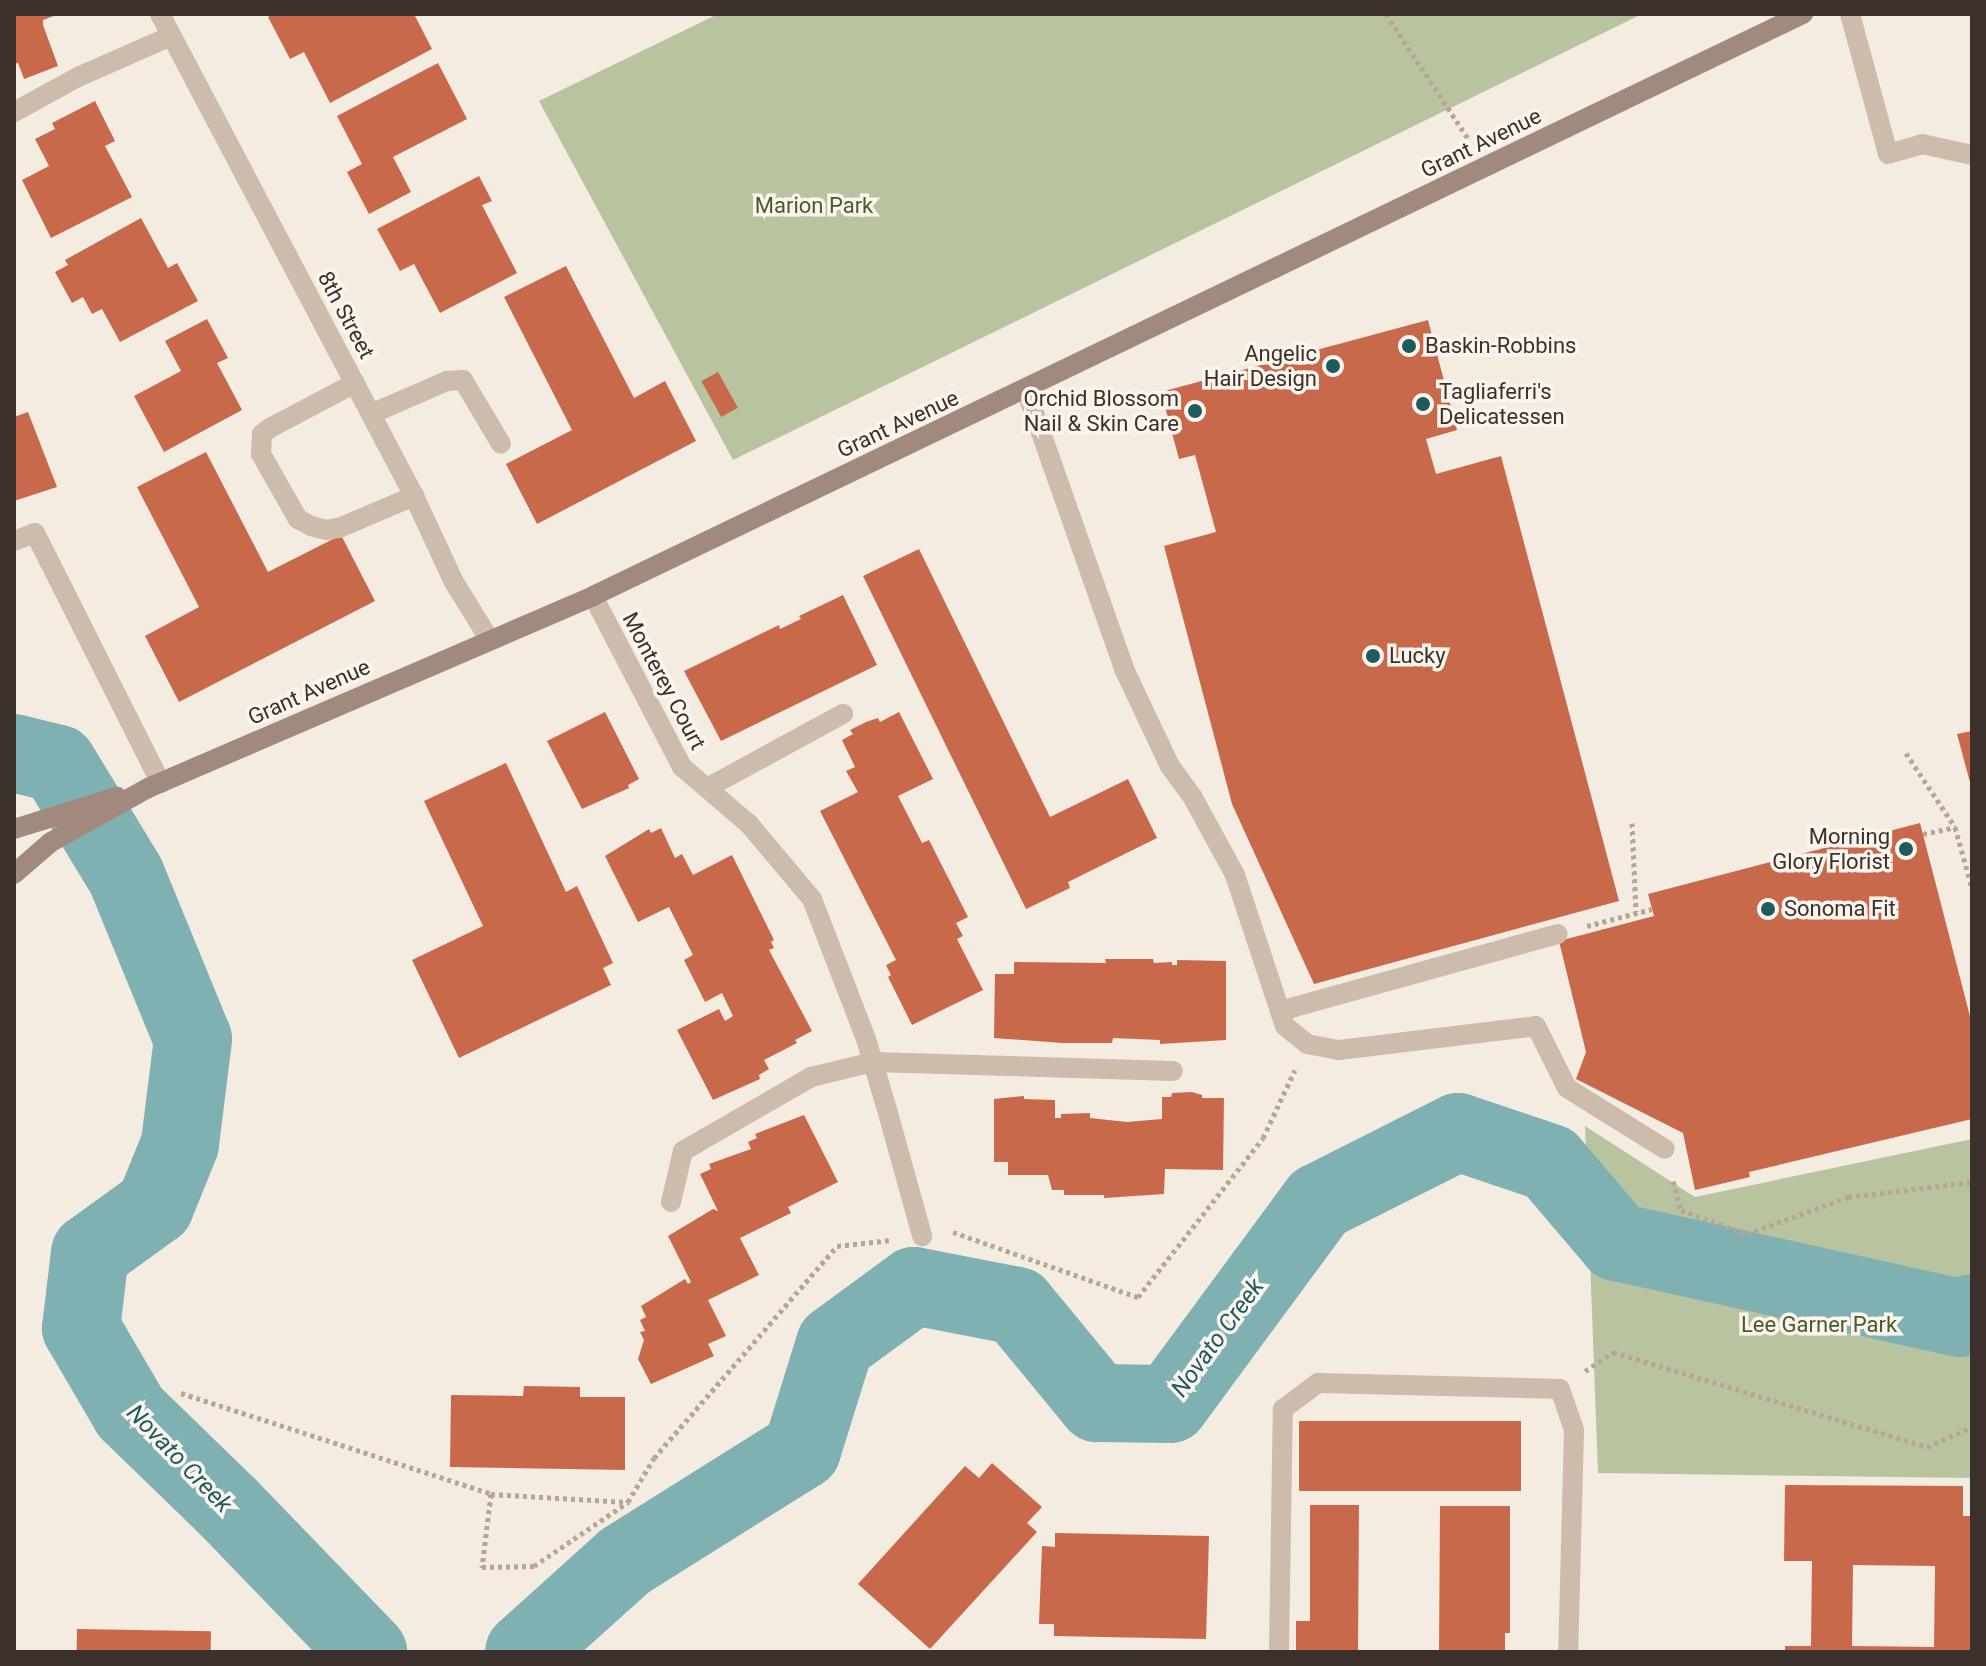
<!DOCTYPE html>
<html>
<head>
<meta charset="utf-8">
<style>
	body { margin:0 }
	#map { position:relative; width:1986px; height:1666px; overflow:hidden; background:#f4ebe1; font-family:Roboto,sans-serif }
	div>[style] { position:absolute }
	[style*='--x'] { left:calc(var(--x)*1px); top:calc(var(--y)*1px); width:calc(var(--w)*1px); rotate:calc(var(--a)*1deg) }
	.green>* { inset:0; background:#b8c4a0 }
	.river>* { height:78px; margin:-39px; padding:0 39px; transform-origin:39px; border-radius:39px; background:#7fb0b2 }
	.building>* { inset:0; background:#c8694b; transform-origin:0 0 }
	.path>* { height:5px; margin-top:-2.5px; transform-origin:0; background:repeating-linear-gradient(90deg,#b9a596 0 4px,transparent 0 8px) }
	.lane>* { height:20px; margin:-10px; padding:0 10px; transform-origin:10px; border-radius:10px; background:#cdbbac }
	.street>* { height:20px; margin:-10px; padding:0 10px; transform-origin:10px; border-radius:10px; background:#cdbbac }
	.secondary>* { height:20px; margin:-10px; padding:0 10px; transform-origin:10px; border-radius:10px; background:#a18a7d }
	.dots>* { width:22px; height:22px; translate:-50% -50%; box-sizing:border-box; border:4px solid #fbf5ee; border-radius:50% }
	span { translate:-50% -50%; white-space:nowrap; text-align:center; line-height:1.15; -webkit-text-stroke:7px #fbf5ee; paint-order:stroke }
	.street-label { font-size:22px; color:#3b302b }
	.park-label { font-size:22px; color:#4a5a2e }
	.poi-label { font-size:22px; color:#3b302b }
	.left { translate:0 -50%; text-align:left }
	.right { translate:-100% -50%; text-align:right }
	.water-label { font-size:24px; color:#1f5a5e; font-style:italic }
	.frame { position:absolute; inset:0; border:16px solid #3b302b; pointer-events:none }
</style>
</head>
<body>
<div id="map">
	<div class="green">
		<i style="clip-path:polygon(718px 14px,1642px 14px,733px 460px,539px 101px)"></i>
		<i style="clip-path:polygon(1585px 1126px,1695px 1197px,1972px 1139px,1972px 1478px,1598px 1473px)"></i>
	</div>
	<div class="river">
		<i style="--x:14;--y:753;--w:45;--a:14"></i>
		<i style="--x:58;--y:764;--w:131;--a:58.7"></i>
		<i style="--x:126;--y:876;--w:176;--a:67.7"></i>
		<i style="--x:193;--y:1039;--w:106;--a:97.1"></i>
		<i style="--x:180;--y:1144;--w:67;--a:112"></i>
		<i style="--x:155;--y:1206;--w:80;--a:144.1"></i>
		<i style="--x:90;--y:1253;--w:76;--a:96.8"></i>
		<i style="--x:81;--y:1328;--w:97;--a:59.7"></i>
		<i style="--x:130;--y:1412;--w:136;--a:44.1"></i>
		<i style="--x:228;--y:1507;--w:202;--a:46"></i>
		<i style="--x:524;--y:1652;--w:136;--a:-42"></i>
		<i style="--x:625;--y:1561;--w:209;--a:-32.1"></i>
		<i style="--x:802;--y:1450;--w:111;--a:-72.7"></i>
		<i style="--x:835;--y:1344;--w:98;--a:-36.3"></i>
		<i style="--x:914;--y:1286;--w:105;--a:11"></i>
		<i style="--x:1017;--y:1306;--w:126;--a:50.5"></i>
		<i style="--x:1097;--y:1403;--w:73;--a:0.8"></i>
		<i style="--x:1170;--y:1404;--w:251;--a:-53.6"></i>
		<i style="--x:1319;--y:1202;--w:156;--a:-26.7"></i>
		<i style="--x:1458;--y:1132;--w:97;--a:18.6"></i>
		<i style="--x:1550;--y:1163;--w:104;--a:49.7"></i>
		<i style="--x:1617;--y:1242;--w:351;--a:12.5"></i>
		<i style="--x:1960;--y:1318;--w:13;--a:-23"></i>
	</div>
	<div class="building">
		<i style="clip-path:polygon(14px 14px,59px 14px,43px 20px,43px 25px,58px 66px,24px 79px,18px 63px,14px 64px)"></i>
		<i style="clip-path:polygon(273px 14px,414px 14px,432px 49px,330px 103px,304px 52px,290px 59px,268px 17px)"></i>
		<i style="clip-path:polygon(438px 63px,467px 119px,393px 157px,411px 192px,369px 214px,347px 172px,362px 164px,337px 116px)"></i>
		<i style="clip-path:polygon(95px 101px,115px 141px,105px 146px,132px 197px,51px 238px,22px 180px,49px 166px,35px 139px,55px 129px,52px 123px)"></i>
		<i style="clip-path:polygon(479px 176px,492px 201px,482px 205px,517px 273px,440px 313px,414px 264px,400px 271px,377px 229px)"></i>
		<i style="clip-path:polygon(141px 218px,168px 268px,177px 263px,198px 301px,120px 342px,102px 309px,92px 314px,83px 297px,72px 303px,55px 272px,68px 265px,65px 260px)"></i>
		<i style="clip-path:polygon(566px 266px,634px 398px,665px 381px,696px 441px,537px 524px,506px 464px,572px 430px,504px 297px)"></i>
		<i style="clip-path:polygon(207px 319px,228px 358px,217px 363px,242px 410px,164px 452px,134px 396px,181px 371px,165px 341px)"></i>
		<i style="clip-path:polygon(1428px 320px,1457px 430px,1426px 439px,1436px 474px,1501px 456px,1619px 901px,1314px 984px,1232px 804px,1164px 546px,1216px 532px,1195px 455px,1179px 459px,1161px 392px)"></i>
		<i style="left:718px;top:372px;width:41px;height:19px;rotate:61deg"></i>
		<i style="clip-path:polygon(28px 412px,57px 487px,14px 501px,14px 417px)"></i>
		<i style="clip-path:polygon(206px 452px,268px 572px,341px 535px,375px 601px,179px 702px,145px 636px,199px 607px,137px 487px)"></i>
		<i style="clip-path:polygon(919px 549px,1050px 817px,1128px 779px,1157px 838px,1068px 882px,1070px 888px,1026px 909px,863px 576px)"></i>
		<i style="clip-path:polygon(843px 595px,877px 665px,721px 741px,684px 671px,779px 625px,780px 629px,801px 619px,799px 616px)"></i>
		<i style="clip-path:polygon(605px 712px,639px 779px,628px 785px,629px 788px,582px 809px,547px 741px)"></i>
		<i style="clip-path:polygon(899px 712px,933px 779px,898px 796px,922px 843px,929px 840px,968px 917px,956px 923px,963px 936px,957px 939px,983px 990px,912px 1025px,888px 977px,891px 975px,886px 965px,896px 960px,820px 811px,858px 792px,846px 771px,855px 767px,842px 740px,853px 734px,850px 730px,866px 722px,878px 718px,880px 722px)"></i>
		<i style="clip-path:polygon(1972px 731px,1972px 786px,1971px 786px,1957px 734px)"></i>
		<i style="clip-path:polygon(506px 763px,566px 892px,577px 886px,613px 963px,603px 968px,611px 985px,459px 1058px,412px 960px,483px 926px,424px 801px)"></i>
		<i style="clip-path:polygon(1920px 823px,1972px 1024px,1972px 1119px,1749px 1172px,1750px 1177px,1695px 1190px,1683px 1133px,1576px 1079px,1586px 1052px,1559px 941px,1654px 916px,1648px 894px)"></i>
		<i style="clip-path:polygon(661px 828px,675px 858px,682px 854px,693px 875px,732px 855px,774px 940px,771px 942px,774px 948px,769px 950px,812px 1031px,795px 1040px,797px 1043px,764px 1060px,769px 1069px,759px 1075px,760px 1079px,713px 1100px,677px 1030px,719px 1009px,725px 1021px,733px 1016px,722px 993px,705px 1002px,684px 960px,693px 955px,669px 907px,638px 922px,605px 856px,649px 829px,651px 833px)"></i>
		<i style="clip-path:polygon(1105px 959px,1153px 959px,1154px 963px,1172px 962px,1172px 965px,1177px 965px,1177px 960px,1226px 961px,1226px 1040px,1160px 1044px,1160px 1040px,1113px 1038px,1112px 1043px,1062px 1043px,994px 1038px,995px 974px,1014px 974px,1014px 962px,1106px 963px)"></i>
		<i style="clip-path:polygon(1192px 1092px,1202px 1095px,1202px 1098px,1224px 1098px,1223px 1170px,1165px 1169px,1164px 1194px,1104px 1198px,1104px 1195px,1064px 1195px,1064px 1190px,1052px 1190px,1048px 1175px,1008px 1175px,1008px 1162px,994px 1162px,994px 1099px,1024px 1096px,1024px 1099px,1055px 1100px,1055px 1118px,1061px 1118px,1061px 1114px,1090px 1113px,1090px 1118px,1127px 1122px,1162px 1119px,1162px 1097px,1171px 1097px,1172px 1093px)"></i>
		<i style="clip-path:polygon(804px 1115px,838px 1182px,788px 1207px,791px 1213px,740px 1238px,759px 1275px,708px 1300px,726px 1336px,708px 1344px,714px 1356px,651px 1384px,638px 1359px,644px 1340px,640px 1332px,645px 1331px,640px 1320px,646px 1317px,641px 1306px,685px 1279px,688px 1284px,691px 1282px,668px 1236px,713px 1209px,718px 1211px,700px 1174px,711px 1169px,709px 1164px,751px 1149px,748px 1142px,757px 1138px,755px 1134px)"></i>
		<i style="clip-path:polygon(524px 1386px,580px 1387px,580px 1397px,625px 1397px,625px 1470px,450px 1467px,451px 1395px,523px 1396px)"></i>
		<i style="left:1299px;top:1421px;width:222px;height:70px"></i>
		<i style="clip-path:polygon(992px 1463px,1042px 1507px,1027px 1523px,1037px 1532px,930px 1649px,858px 1584px,965px 1466px,979px 1478px)"></i>
		<i style="clip-path:polygon(evenodd,1785px 1485px,1963px 1486px,1963px 1516px,1972px 1516px,1972px 1652px,1785px 1652px,1785px 1646px,1811px 1646px,1812px 1561px,1784px 1561px,1785px 1485px,1853px 1565px,1935px 1566px,1934px 1647px,1852px 1646px,1853px 1565px)"></i>
		<i style="clip-path:polygon(1310px 1505px,1359px 1505px,1358px 1652px,1296px 1652px,1296px 1621px,1310px 1621px)"></i>
		<i style="clip-path:polygon(1440px 1506px,1510px 1506px,1510px 1633px,1505px 1633px,1505px 1652px,1439px 1652px)"></i>
		<i style="clip-path:polygon(1055px 1533px,1209px 1536px,1206px 1639px,1054px 1636px,1054px 1624px,1039px 1624px,1042px 1546px,1055px 1547px)"></i>
		<i style="left:77px;top:1629px;width:134px;height:23px;rotate:1deg"></i>
	</div>
	<div class="path">
		<i style="--x:1386;--y:14;--w:151;--a:56.6"></i>
		<i style="--x:1906;--y:753;--w:89;--a:56.5"></i>
		<i style="--x:1955;--y:827;--w:63;--a:74.4"></i>
		<i style="--x:1632;--y:823;--w:89;--a:87.4"></i>
		<i style="--x:1923;--y:834;--w:33;--a:-12"></i>
		<i style="--x:1587;--y:926;--w:67;--a:-14.7"></i>
		<i style="--x:1673;--y:1181;--w:30;--a:75"></i>
		<i style="--x:1681;--y:1210;--w:70;--a:20"></i>
		<i style="--x:1747;--y:1234;--w:108;--a:-20.1"></i>
		<i style="--x:1848;--y:1197;--w:125;--a:-6.9"></i>
		<i style="--x:953;--y:1232;--w:196;--a:19.4"></i>
		<i style="--x:1138;--y:1297;--w:202;--a:-51.8"></i>
		<i style="--x:1263;--y:1138;--w:75;--a:-64.8"></i>
		<i style="--x:1585;--y:1371;--w:34;--a:-34"></i>
		<i style="--x:1613;--y:1352;--w:328;--a:16.8"></i>
		<i style="--x:1927;--y:1447;--w:49;--a:-24"></i>
		<i style="--x:181;--y:1393;--w:326;--a:18"></i>
		<i style="--x:491;--y:1494;--w:136;--a:3.4"></i>
		<i style="--x:491;--y:1494;--w:74;--a:97"></i>
		<i style="--x:482;--y:1567;--w:52;--a:-1.1"></i>
		<i style="--x:534;--y:1566;--w:114;--a:-34.2"></i>
		<i style="--x:628;--y:1502;--w:51;--a:-59.4"></i>
		<i style="--x:654;--y:1458;--w:280;--a:-49.2"></i>
		<i style="--x:837;--y:1246;--w:54;--a:-6.3"></i>
	</div>
	<div class="lane">
		<i style="--x:1850;--y:14;--w:145;--a:74.8"></i>
		<i style="--x:1888;--y:154;--w:35;--a:-16"></i>
		<i style="--x:1922;--y:144;--w:51;--a:12.4"></i>
		<i style="--x:14;--y:112;--w:73;--a:-28.7"></i>
		<i style="--x:78;--y:77;--w:102;--a:-23.8"></i>
		<i style="--x:355;--y:383;--w:96;--a:152.1"></i>
		<i style="--x:270;--y:428;--w:10;--a:143"></i>
		<i style="--x:262;--y:434;--w:20;--a:93"></i>
		<i style="--x:261;--y:454;--w:75;--a:60.4"></i>
		<i style="--x:298;--y:519;--w:15;--a:28"></i>
		<i style="--x:311;--y:526;--w:16;--a:15"></i>
		<i style="--x:326;--y:530;--w:13;--a:-9"></i>
		<i style="--x:339;--y:528;--w:82;--a:-23.1"></i>
		<i style="--x:1026;--y:390;--w:298;--a:70.6"></i>
		<i style="--x:1125;--y:671;--w:105;--a:64.7"></i>
		<i style="--x:1170;--y:766;--w:37;--a:54"></i>
		<i style="--x:1192;--y:796;--w:90;--a:61.4"></i>
		<i style="--x:1235;--y:875;--w:159;--a:71.7"></i>
		<i style="--x:1285;--y:1026;--w:28;--a:39"></i>
		<i style="--x:1307;--y:1044;--w:33;--a:11"></i>
		<i style="--x:1339;--y:1050;--w:198;--a:-6.9"></i>
		<i style="--x:1536;--y:1026;--w:69;--a:63.4"></i>
		<i style="--x:1567;--y:1088;--w:115;--a:31.9"></i>
		<i style="--x:371;--y:414;--w:83;--a:-23.5"></i>
		<i style="--x:447;--y:381;--w:16;--a:-4"></i>
		<i style="--x:463;--y:380;--w:74;--a:59.3"></i>
		<i style="--x:14;--y:541;--w:22;--a:-21"></i>
		<i style="--x:35;--y:533;--w:280;--a:63.3"></i>
		<i style="--x:707;--y:788;--w:155;--a:-28.6"></i>
		<i style="--x:1280;--y:1011;--w:288;--a:-15.5"></i>
		<i style="--x:888;--y:1113;--w:128;--a:74.5"></i>
		<i style="--x:1279;--y:1652;--w:243;--a:-89.1"></i>
		<i style="--x:1283;--y:1409;--w:44;--a:-36.6"></i>
		<i style="--x:1318;--y:1383;--w:242;--a:1.4"></i>
		<i style="--x:1560;--y:1389;--w:43;--a:71.1"></i>
		<i style="--x:1574;--y:1430;--w:222;--a:91.5"></i>
	</div>
	<div class="street">
		<i style="--x:160;--y:14;--w:545;--a:62.21"></i>
		<i style="--x:414;--y:496;--w:95;--a:65.1"></i>
		<i style="--x:454;--y:582;--w:67;--a:58.4"></i>
		<i style="--x:593;--y:596;--w:193;--a:62.5"></i>
		<i style="--x:682;--y:767;--w:88;--a:40.4"></i>
		<i style="--x:749;--y:824;--w:98;--a:50"></i>
		<i style="--x:812;--y:899;--w:150;--a:68.9"></i>
		<i style="--x:866;--y:1039;--w:77;--a:73.4"></i>
		<i style="--x:671;--y:1202;--w:52;--a:-76.8"></i>
		<i style="--x:683;--y:1151;--w:148;--a:-30"></i>
		<i style="--x:811;--y:1077;--w:64;--a:-13.6"></i>
		<i style="--x:873;--y:1062;--w:300;--a:1.7"></i>
	</div>
	<div class="secondary">
		<i style="--x:14;--y:829;--w:108;--a:-17.3"></i>
		<i style="--x:14;--y:874;--w:49;--a:-40.9"></i>
		<i style="--x:51;--y:842;--w:111;--a:-29.1"></i>
		<i style="--x:148;--y:788;--w:485;--a:-23.3"></i>
		<i style="--x:593;--y:596;--w:1343;--a:-25.69"></i>
	</div>
	<div class="dots">
		<i style="left:1409px;top:346px;background:#1f5a5e"></i>
		<i style="left:1333px;top:366px;background:#1f5a5e"></i>
		<i style="left:1423px;top:404px;background:#1f5a5e"></i>
		<i style="left:1195px;top:411px;background:#1f5a5e"></i>
		<i style="left:1373px;top:656px;background:#1f5a5e"></i>
		<i style="left:1906px;top:849px;background:#1f5a5e"></i>
		<i style="left:1768px;top:909px;background:#1f5a5e"></i>
	</div>
	<div class="street-label">
		<span style="left:1481px;top:143px;rotate:-26deg">Grant Avenue</span>
		<span style="left:346px;top:315px;rotate:62deg">8th Street</span>
		<span style="left:898px;top:424px;rotate:-25deg">Grant Avenue</span>
		<span style="left:664px;top:681px;rotate:62deg">Monterey Court</span>
		<span style="left:309px;top:692px;rotate:-24deg">Grant Avenue</span>
	</div>
	<div class="park-label">
		<span style="left:814px;top:206px">Marion Park</span>
		<span style="left:1819px;top:1325px">Lee Garner Park</span>
	</div>
	<div class="poi-label">
		<span class="left" style="left:1425px;top:346px">Baskin-Robbins</span>
		<span class="right" style="left:1317px;top:366px">Angelic<br>Hair Design</span>
		<span class="left" style="left:1439px;top:404px">Tagliaferri's<br>Delicatessen</span>
		<span class="right" style="left:1179px;top:411px">Orchid Blossom<br>Nail &amp; Skin Care</span>
		<span class="left" style="left:1389px;top:656px">Lucky</span>
		<span class="right" style="left:1890px;top:849px">Morning<br>Glory Florist</span>
		<span class="left" style="left:1784px;top:909px">Sonoma Fit</span>
	</div>
	<div class="water-label">
		<span style="left:1218px;top:1338px;rotate:-54deg">Novato Creek</span>
		<span style="left:179px;top:1459px;rotate:46deg">Novato Creek</span>
	</div>
	<div class="frame"></div>
</div>
</body>
</html>
